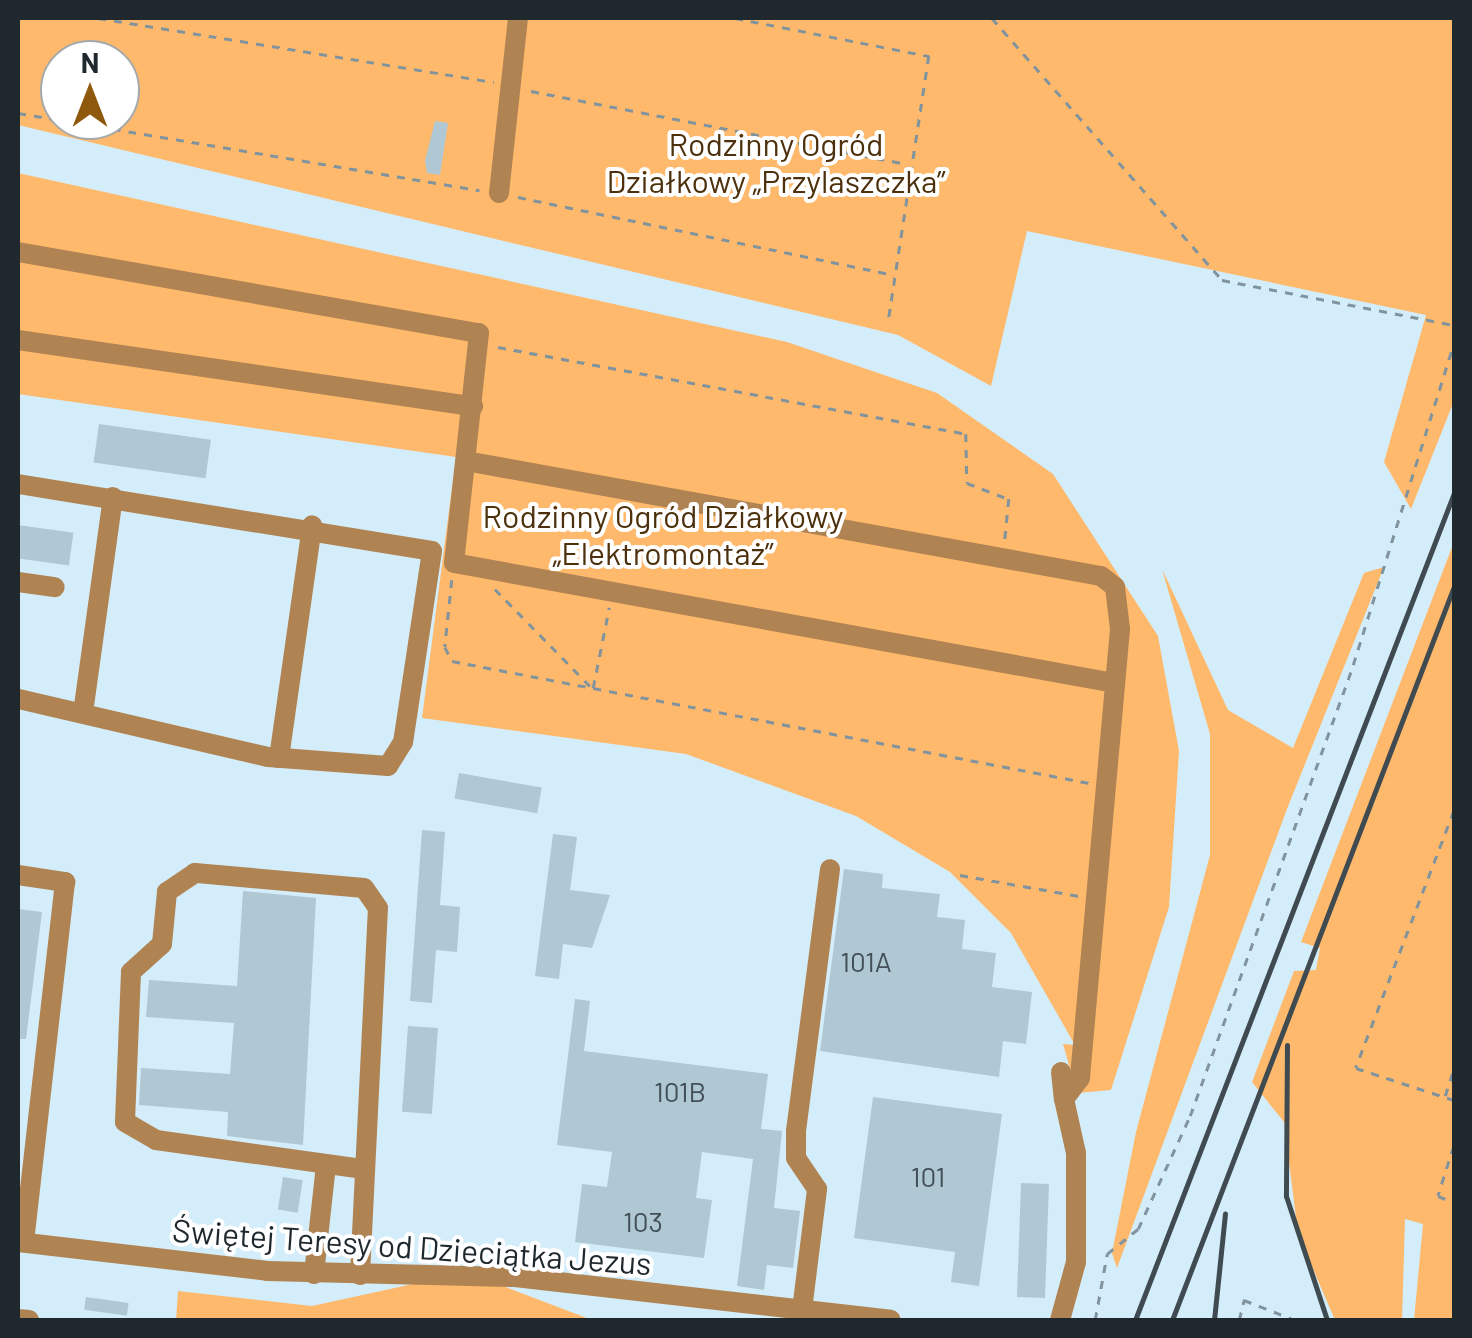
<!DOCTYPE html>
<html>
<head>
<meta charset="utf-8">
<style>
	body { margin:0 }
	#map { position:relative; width:1472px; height:1338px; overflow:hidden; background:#d4edfa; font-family:Barlow,sans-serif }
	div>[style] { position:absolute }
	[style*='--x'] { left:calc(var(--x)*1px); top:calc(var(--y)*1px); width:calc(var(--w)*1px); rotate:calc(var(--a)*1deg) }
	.green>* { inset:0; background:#feb96c }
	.building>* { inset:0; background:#b0c8d4; transform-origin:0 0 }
	.path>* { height:2.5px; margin-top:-1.25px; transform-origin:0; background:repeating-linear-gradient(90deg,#81939c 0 8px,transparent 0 16px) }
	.minor>* { height:20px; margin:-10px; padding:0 10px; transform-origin:10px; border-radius:10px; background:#b08352 }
	.rail>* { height:5px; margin:-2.5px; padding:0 2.5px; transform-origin:2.5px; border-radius:2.5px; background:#3f4b51 }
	span { translate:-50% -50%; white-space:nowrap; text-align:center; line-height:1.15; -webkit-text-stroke:8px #fff; paint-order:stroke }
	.number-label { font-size:28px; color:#435057 }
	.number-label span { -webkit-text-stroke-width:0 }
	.park-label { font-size:32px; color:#4d300c }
	.street-label { font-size:32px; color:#1f282d }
	.frame { position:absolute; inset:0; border:20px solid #1f282d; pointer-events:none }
	.north { position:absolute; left:40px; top:40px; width:100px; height:100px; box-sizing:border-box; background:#fff; border:2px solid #a5a9ab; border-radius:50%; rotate:0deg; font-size:28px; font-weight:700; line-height:40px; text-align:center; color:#1f282d }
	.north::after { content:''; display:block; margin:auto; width:35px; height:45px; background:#8f590d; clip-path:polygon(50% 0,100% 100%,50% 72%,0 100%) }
</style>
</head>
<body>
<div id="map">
	<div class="green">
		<i style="clip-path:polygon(evenodd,18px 18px,1454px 18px,1454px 401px,1411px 509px,1384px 462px,1426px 315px,1027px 231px,991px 386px,898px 335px,18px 125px,18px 18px,60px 60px,120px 60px,120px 120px,60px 120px,60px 60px)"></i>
		<i style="clip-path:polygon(18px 173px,787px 342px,937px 393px,1053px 474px,1158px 636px,1179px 751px,1169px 907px,1111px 1090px,1077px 1093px,1063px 1044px,1075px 1045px,1011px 933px,950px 872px,856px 816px,686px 754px,422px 718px,456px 457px,18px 394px)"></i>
		<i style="clip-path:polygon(1454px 542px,1454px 1320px,1414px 1320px,1423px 1224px,1405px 1219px,1402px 1320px,1335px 1320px,1298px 1234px,1284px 1122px,1252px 1082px,1294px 971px,1316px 970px,1320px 948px,1301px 942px)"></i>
		<i style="clip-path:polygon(1384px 567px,1287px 809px,1117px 1268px,1112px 1253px,1136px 1132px,1210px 855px,1210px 734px,1162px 569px,1228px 710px,1293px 748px,1364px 573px)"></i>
		<i style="clip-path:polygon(422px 1282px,503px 1286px,592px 1320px,176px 1320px,178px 1291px,312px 1306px)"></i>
	</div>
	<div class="building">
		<i style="clip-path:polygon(435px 121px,448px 123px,440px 175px,427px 173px,425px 161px)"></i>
		<i style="left:99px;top:424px;width:113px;height:39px;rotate:8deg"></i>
		<i style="left:18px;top:525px;width:56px;height:33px;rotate:8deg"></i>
		<i style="left:459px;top:773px;width:84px;height:26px;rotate:10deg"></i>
		<i style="clip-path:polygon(422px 830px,445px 832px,440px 905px,460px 907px,457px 952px,436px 950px,432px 1003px,410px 1001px)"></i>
		<i style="clip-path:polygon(553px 834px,577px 837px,570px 890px,610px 895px,592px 948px,563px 944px,559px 979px,535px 976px)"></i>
		<i style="clip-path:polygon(844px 869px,883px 874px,882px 888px,940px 894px,937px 917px,965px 920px,962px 949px,996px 953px,992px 987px,1032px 992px,1026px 1044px,1003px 1041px,999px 1077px,820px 1051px)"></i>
		<i style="clip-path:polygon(243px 891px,316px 898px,303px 1145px,227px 1136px,228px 1112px,139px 1105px,141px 1068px,230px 1074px,234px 1023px,146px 1017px,149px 980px,237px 986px)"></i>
		<i style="clip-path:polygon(18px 909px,42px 912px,26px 1039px,18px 1039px)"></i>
		<i style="clip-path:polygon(575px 999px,590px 1001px,584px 1051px,768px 1074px,761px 1129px,782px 1131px,774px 1208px,800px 1211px,793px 1268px,767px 1265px,764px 1290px,737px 1286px,753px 1159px,702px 1152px,696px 1198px,712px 1200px,704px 1258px,575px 1242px,582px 1184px,607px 1187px,612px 1152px,557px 1145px)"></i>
		<i style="left:408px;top:1026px;width:30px;height:86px;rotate:4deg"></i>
		<i style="clip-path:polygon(873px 1097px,1002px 1114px,979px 1286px,951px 1282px,955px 1252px,854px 1238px)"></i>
		<i style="left:283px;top:1177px;width:20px;height:33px;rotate:9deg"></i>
		<i style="left:1021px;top:1183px;width:28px;height:114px;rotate:2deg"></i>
		<i style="left:86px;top:1297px;width:43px;height:13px;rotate:8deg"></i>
	</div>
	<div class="path">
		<i style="--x:98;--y:18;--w:401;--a:9.2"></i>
		<i style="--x:735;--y:18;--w:198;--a:11.1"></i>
		<i style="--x:929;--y:56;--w:272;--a:98.7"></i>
		<i style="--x:992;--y:18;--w:349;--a:48.7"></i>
		<i style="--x:1222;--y:280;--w:236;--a:11"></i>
		<i style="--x:531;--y:91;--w:383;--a:11"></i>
		<i style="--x:18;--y:113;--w:468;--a:9.5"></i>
		<i style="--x:518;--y:197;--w:383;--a:11.7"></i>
		<i style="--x:498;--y:347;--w:476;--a:10.5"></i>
		<i style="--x:966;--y:434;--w:49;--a:88.8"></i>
		<i style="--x:967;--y:483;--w:45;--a:20.9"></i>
		<i style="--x:1009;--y:499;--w:40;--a:95.7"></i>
		<i style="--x:452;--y:580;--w:67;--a:96"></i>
		<i style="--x:445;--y:647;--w:16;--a:63"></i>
		<i style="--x:452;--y:661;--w:649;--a:10.84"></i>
		<i style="--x:495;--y:589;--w:137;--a:45.6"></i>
		<i style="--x:593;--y:688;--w:82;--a:-78.7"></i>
		<i style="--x:1454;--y:811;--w:275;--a:110.9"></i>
		<i style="--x:1356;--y:1068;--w:103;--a:18.1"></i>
		<i style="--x:960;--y:875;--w:121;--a:10"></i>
		<i style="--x:1445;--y:1096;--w:29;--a:-72"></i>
		<i style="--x:1454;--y:1146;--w:52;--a:107.7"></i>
		<i style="--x:1438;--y:1196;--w:17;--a:21"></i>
		<i style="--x:1095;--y:1320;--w:67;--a:-79.7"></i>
		<i style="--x:1107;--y:1254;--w:40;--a:-39"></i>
		<i style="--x:1138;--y:1229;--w:124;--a:-65.3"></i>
		<i style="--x:1190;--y:1116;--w:480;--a:-70.1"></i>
		<i style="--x:1353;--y:665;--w:337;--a:-72.6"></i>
		<i style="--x:1239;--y:1320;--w:21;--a:-76"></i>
		<i style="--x:1244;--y:1300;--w:55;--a:21.4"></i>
	</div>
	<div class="minor">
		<i style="--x:499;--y:193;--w:176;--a:-83.8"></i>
		<i style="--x:18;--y:252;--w:468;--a:10"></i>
		<i style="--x:479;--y:333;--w:231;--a:96.2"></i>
		<i style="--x:454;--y:563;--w:671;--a:10.3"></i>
		<i style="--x:18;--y:340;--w:460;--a:8.3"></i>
		<i style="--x:466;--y:461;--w:645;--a:10.27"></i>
		<i style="--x:1101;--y:576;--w:18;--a:38"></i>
		<i style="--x:1115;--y:587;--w:42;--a:83.2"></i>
		<i style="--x:1120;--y:629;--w:451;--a:95.1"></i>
		<i style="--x:1080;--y:1078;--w:26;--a:127"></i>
		<i style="--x:1064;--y:1099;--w:55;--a:77.5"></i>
		<i style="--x:1076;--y:1153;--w:109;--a:90"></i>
		<i style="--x:1076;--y:1262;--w:60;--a:105.4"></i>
		<i style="--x:18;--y:484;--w:419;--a:9.2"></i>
		<i style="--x:432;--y:551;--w:193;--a:98.6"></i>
		<i style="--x:403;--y:742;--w:28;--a:122"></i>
		<i style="--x:388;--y:766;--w:120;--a:-175.7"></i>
		<i style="--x:268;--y:757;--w:257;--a:-166.9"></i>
		<i style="--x:18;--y:582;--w:37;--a:8"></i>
		<i style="--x:83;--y:713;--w:218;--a:-82.1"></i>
		<i style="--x:279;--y:758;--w:235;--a:-81.9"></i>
		<i style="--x:18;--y:875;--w:48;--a:8.5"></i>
		<i style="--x:65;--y:882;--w:362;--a:96.5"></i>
		<i style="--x:1061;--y:1072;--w:27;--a:84"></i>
		<i style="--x:18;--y:1242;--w:251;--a:6.6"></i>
		<i style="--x:267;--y:1271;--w:248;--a:1.4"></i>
		<i style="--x:515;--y:1277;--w:378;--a:6.5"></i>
		<i style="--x:314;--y:1274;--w:110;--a:-83.7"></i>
		<i style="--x:360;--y:1275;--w:367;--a:-87.2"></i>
		<i style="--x:378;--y:908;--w:24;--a:-125"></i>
		<i style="--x:364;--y:888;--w:170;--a:-174.9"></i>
		<i style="--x:195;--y:873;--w:34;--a:146"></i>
		<i style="--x:167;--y:892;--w:52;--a:95.5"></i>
		<i style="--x:162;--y:944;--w:42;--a:137.9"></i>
		<i style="--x:131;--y:972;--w:150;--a:92.3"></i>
		<i style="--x:125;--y:1122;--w:36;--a:30"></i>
		<i style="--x:156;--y:1140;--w:208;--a:8"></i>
		<i style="--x:802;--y:1310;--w:122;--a:-82.9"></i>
		<i style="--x:817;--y:1189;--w:37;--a:-124"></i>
		<i style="--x:796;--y:1158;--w:27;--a:-90"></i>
		<i style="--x:796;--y:1131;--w:264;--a:-82.6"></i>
		<i style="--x:18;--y:1319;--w:11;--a:5"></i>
	</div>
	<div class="rail">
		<i style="--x:1287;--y:1045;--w:151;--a:90.4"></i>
		<i style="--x:1286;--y:1196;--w:131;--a:71.7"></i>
		<i style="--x:1135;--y:1320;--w:886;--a:-68.91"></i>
		<i style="--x:1172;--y:1320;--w:786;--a:-68.98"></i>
		<i style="--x:1214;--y:1320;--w:107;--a:-84.1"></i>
	</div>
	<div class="number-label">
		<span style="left:866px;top:961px">101A</span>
		<span style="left:680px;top:1091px">101B</span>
		<span style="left:928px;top:1176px">101</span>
		<span style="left:643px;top:1221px">103</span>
	</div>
	<div class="park-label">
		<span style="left:776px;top:162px">Rodzinny Ogród<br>Działkowy „Przylaszczka”</span>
		<span style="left:663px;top:534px">Rodzinny Ogród Działkowy<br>„Elektromontaż”</span>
	</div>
	<div class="street-label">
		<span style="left:412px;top:1246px;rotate:4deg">Świętej Teresy od Dzieciątka Jezus</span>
	</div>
	<div class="frame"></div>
	<div class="north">N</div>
</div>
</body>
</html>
